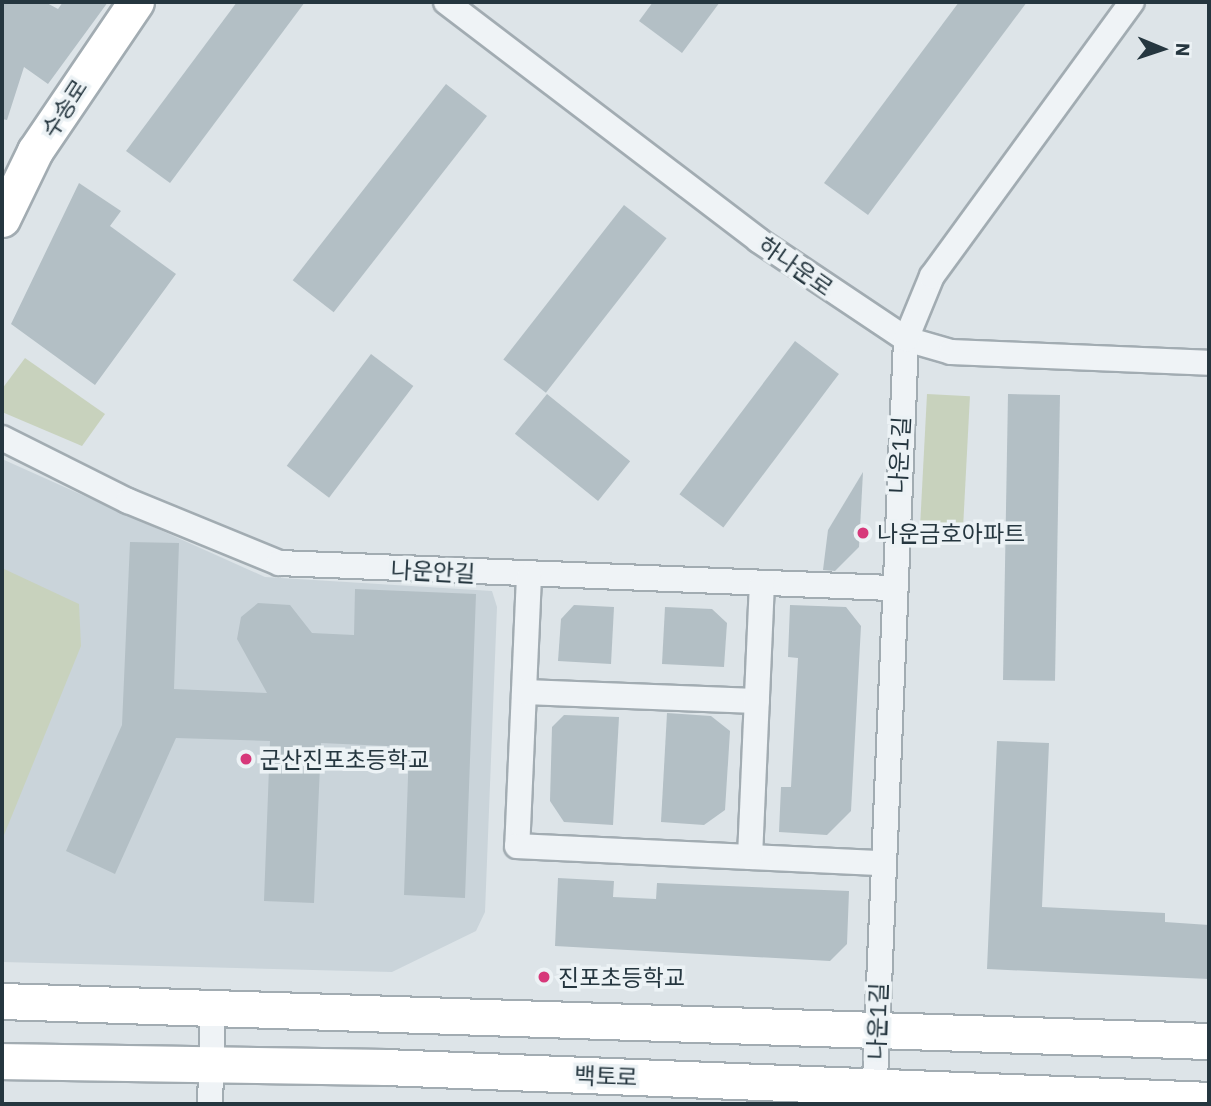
<!DOCTYPE html>
<html>
<head>
<meta charset="utf-8">
<style>
	body { margin:0 }
	#map { position:relative; width:1211px; height:1106px; overflow:hidden; background:#dde4e8; font-family:"IBM Plex Sans","Noto Sans KR",sans-serif }
	div>[style] { position:absolute }
	[style*='--x'] { left:calc(var(--x)*1px); top:calc(var(--y)*1px); width:calc(var(--w)*1px); rotate:calc(var(--a)*1deg) }
	.built>* { inset:0; background:#cad4da }
	.green>* { inset:0; background:#c8d2bd; transform-origin:0 0 }
	.building>* { inset:0; background:#b3bfc5; transform-origin:0 0 }
	.roads { filter:drop-shadow(2px 0 #a2acb2) drop-shadow(-2px 0 #a2acb2) drop-shadow(0 2px #a2acb2) drop-shadow(0 -2px #a2acb2) }
	.street>* { height:24px; margin:-12px; padding:0 12px; transform-origin:12px; border-radius:12px; background:#eff3f6 }
	.secondary>* { height:35px; margin:-17.5px; padding:0 17.5px; transform-origin:17.5px; border-radius:17.5px; background:#fff }
	.dots>* { width:19px; height:19px; translate:-50% -50%; box-sizing:border-box; border:4px solid #ecf2f5; border-radius:50% }
	span { translate:-50% -50%; white-space:nowrap; text-align:center; line-height:1.15; -webkit-text-stroke:7px #ecf2f5; paint-order:stroke }
	.street-label { font-size:23px; color:#25363f }
	.poi-label { font-size:23px; color:#25363f }
	.left { translate:0 -50%; text-align:left }
	.frame { position:absolute; inset:0; border:4px solid #25363f; pointer-events:none }
	.north { position:absolute; left:1127px; top:14px; width:70px; height:70px; -webkit-text-stroke:5px #ecf2f5; paint-order:stroke; rotate:92deg; font-size:19px; font-weight:700; line-height:28px; text-align:center; color:#25363f }
	.north::after { content:''; display:block; margin:auto; width:24px; height:32px; background:#25363f; clip-path:polygon(50% 0,100% 100%,50% 72%,0 100%) }
</style>
</head>
<body>
<div id="map">
	<div class="built">
		<i style="clip-path:polygon(2px 459px,265px 577px,492px 591px,497px 607px,485px 912px,476px 931px,392px 972px,2px 962px)"></i>
	</div>
	<div class="green">
		<i style="clip-path:polygon(25px 358px,105px 414px,82px 446px,2px 412px,2px 389px)"></i>
		<i style="left:927px;top:394px;width:43px;height:140px;rotate:3deg"></i>
		<i style="clip-path:polygon(2px 568px,79px 604px,81px 646px,2px 840px)"></i>
	</div>
	<div class="building">
		<i style="clip-path:polygon(2px 2px,45px 2px,58px 9px,63px 2px,108px 2px,48px 84px,24px 67px,7px 120px,2px 119px)"></i>
		<i style="clip-path:polygon(237px 2px,305px 2px,170px 183px,126px 151px)"></i>
		<i style="clip-path:polygon(653px 2px,720px 2px,682px 53px,639px 21px)"></i>
		<i style="clip-path:polygon(959px 2px,1027px 2px,868px 215px,824px 183px)"></i>
		<i style="left:446px;top:84px;width:52px;height:249px;rotate:38deg"></i>
		<i style="clip-path:polygon(79px 183px,121px 211px,110px 226px,176px 274px,95px 385px,11px 324px)"></i>
		<i style="left:624px;top:205px;width:54px;height:196px;rotate:38deg"></i>
		<i style="left:795px;top:341px;width:55px;height:192px;rotate:37deg"></i>
		<i style="left:371px;top:354px;width:53px;height:140px;rotate:37deg"></i>
		<i style="left:547px;top:394px;width:107px;height:51px;rotate:39deg"></i>
		<i style="left:1008px;top:394px;width:52px;height:286px;rotate:1deg"></i>
		<i style="clip-path:polygon(863px 472px,859px 547px,835px 571px,823px 570px,828px 530px)"></i>
		<i style="clip-path:polygon(130px 542px,179px 543px,174px 689px,267px 693px,237px 639px,241px 617px,258px 603px,290px 605px,312px 633px,354px 635px,355px 589px,476px 594px,465px 898px,404px 895px,409px 747px,321px 743px,314px 903px,264px 901px,270px 741px,176px 738px,115px 874px,66px 851px,122px 725px)"></i>
		<i style="clip-path:polygon(574px 605px,614px 607px,611px 664px,558px 661px,561px 619px)"></i>
		<i style="clip-path:polygon(790px 605px,846px 607px,861px 626px,851px 811px,827px 835px,779px 832px,781px 787px,791px 787px,798px 658px,788px 657px)"></i>
		<i style="clip-path:polygon(665px 607px,712px 609px,727px 623px,724px 667px,662px 664px)"></i>
		<i style="clip-path:polygon(667px 713px,711px 716px,730px 731px,725px 810px,704px 825px,661px 822px)"></i>
		<i style="clip-path:polygon(564px 715px,619px 717px,613px 825px,564px 822px,550px 801px,552px 727px)"></i>
		<i style="clip-path:polygon(997px 741px,1049px 743px,1042px 907px,1165px 913px,1165px 922px,1209px 925px,1209px 979px,987px 969px)"></i>
		<i style="clip-path:polygon(558px 878px,614px 881px,613px 897px,656px 899px,657px 883px,849px 891px,847px 944px,830px 961px,555px 946px)"></i>
	</div>
	<div class="roads">
		<div class="street">
			<i style="--x:446;--y:2;--w:392;--a:37.3"></i>
			<i style="--x:758;--y:240;--w:178;--a:33.8"></i>
			<i style="--x:906;--y:339;--w:47;--a:16.1"></i>
			<i style="--x:951;--y:352;--w:258;--a:2.4"></i>
			<i style="--x:2;--y:438;--w:141;--a:26.6"></i>
			<i style="--x:128;--y:501;--w:163;--a:22.3"></i>
			<i style="--x:279;--y:563;--w:613;--a:2.34"></i>
			<i style="--x:529;--y:576;--w:270;--a:92.5"></i>
			<i style="--x:517;--y:846;--w:365;--a:2.7"></i>
			<i style="--x:524;--y:692;--w:233;--a:2.2"></i>
			<i style="--x:750;--y:857;--w:273;--a:-87.5"></i>
			<i style="--x:210;--y:1104;--w:96;--a:-88.2"></i>
			<i style="--x:874;--y:1104;--w:766;--a:-87.6"></i>
			<i style="--x:906;--y:339;--w:68;--a:-67.6"></i>
			<i style="--x:932;--y:276;--w:339;--a:-53.9"></i>
		</div>
		<div class="secondary">
			<i style="--x:2;--y:219;--w:76;--a:-64.1"></i>
			<i style="--x:35;--y:151;--w:180;--a:-55.9"></i>
			<i style="--x:2;--y:1001;--w:1208;--a:1.9"></i>
			<i style="--x:2;--y:1061;--w:383;--a:0.9"></i>
			<i style="--x:385;--y:1067;--w:825;--a:2.29"></i>
		</div>
	</div>
	<div class="dots">
		<i style="left:863px;top:533px;background:#d7387a"></i>
		<i style="left:246px;top:759px;background:#d7387a"></i>
		<i style="left:544px;top:977px;background:#d7387a"></i>
	</div>
	<div class="street-label">
		<span style="left:64px;top:108px;rotate:-57deg">수송로</span>
		<span style="left:796px;top:266px;rotate:35deg">하나운로</span>
		<span style="left:899px;top:455px;rotate:-87deg">나운1길</span>
		<span style="left:433px;top:571px;rotate:3deg">나운안길</span>
		<span style="left:877px;top:1021px;rotate:-88deg">나운1길</span>
		<span style="left:606px;top:1076px;rotate:2deg">백토로</span>
	</div>
	<div class="poi-label">
		<span class="left" style="left:877px;top:533px">나운금호아파트</span>
		<span class="left" style="left:260px;top:759px">군산진포초등학교</span>
		<span class="left" style="left:558px;top:977px">진포초등학교</span>
	</div>
	<div class="frame"></div>
	<div class="north">N</div>
</div>
</body>
</html>
